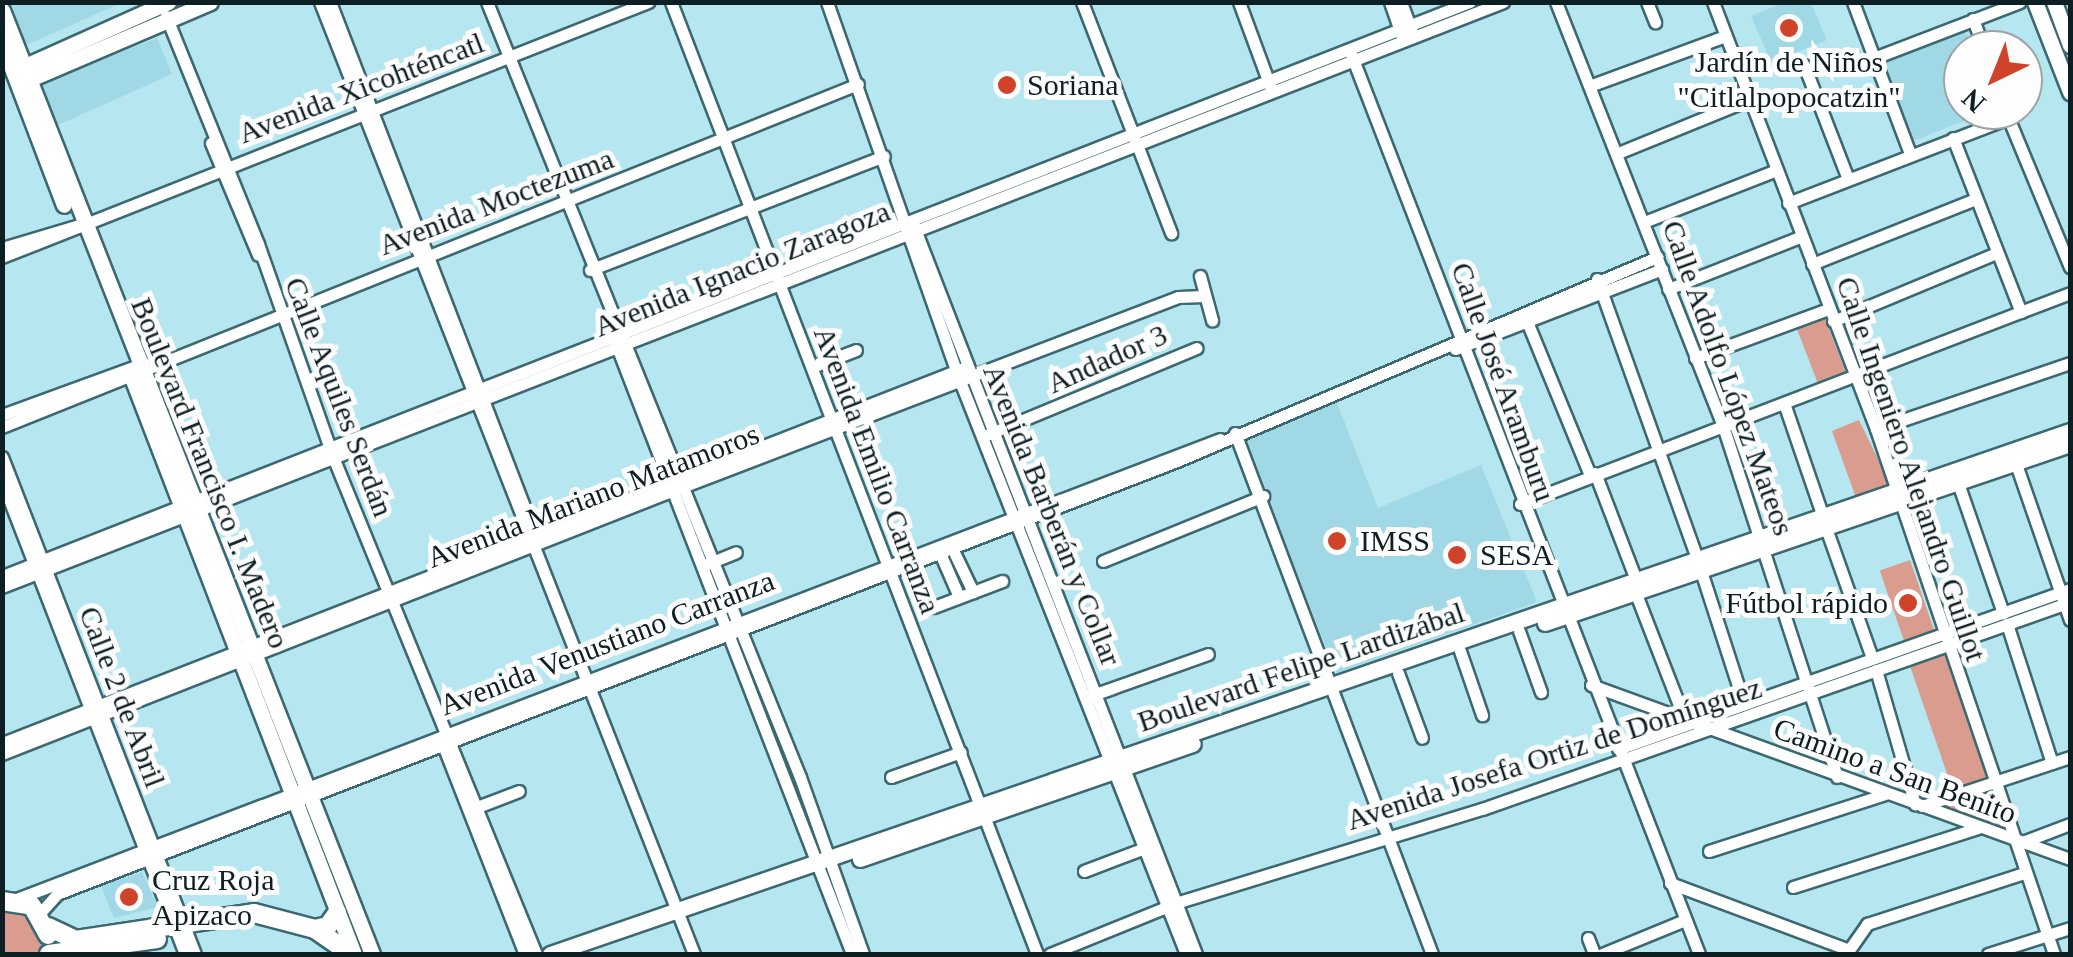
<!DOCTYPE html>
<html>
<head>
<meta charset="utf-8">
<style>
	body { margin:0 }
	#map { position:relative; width:2073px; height:957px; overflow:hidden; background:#b6e6f0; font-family:"Times New Roman",serif }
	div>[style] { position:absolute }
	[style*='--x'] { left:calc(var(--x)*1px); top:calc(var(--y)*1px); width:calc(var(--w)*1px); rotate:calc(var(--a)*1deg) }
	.built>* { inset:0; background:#a0d8e5 }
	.green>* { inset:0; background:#d99c8f; transform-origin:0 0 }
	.roads { filter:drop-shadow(2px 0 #3c6871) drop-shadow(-2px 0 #3c6871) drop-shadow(0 2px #3c6871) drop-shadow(0 -2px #3c6871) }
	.street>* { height:11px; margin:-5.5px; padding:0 5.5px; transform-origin:5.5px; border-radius:5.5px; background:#fff }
	.secondary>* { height:15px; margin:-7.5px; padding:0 7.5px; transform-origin:7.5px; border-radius:7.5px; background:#fff }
	.primary>* { height:18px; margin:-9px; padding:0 9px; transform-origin:9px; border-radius:9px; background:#fff }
	.dots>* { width:28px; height:28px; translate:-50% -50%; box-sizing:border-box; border:5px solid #fdfdfd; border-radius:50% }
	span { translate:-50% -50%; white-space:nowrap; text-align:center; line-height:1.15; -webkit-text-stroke:10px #fdfdfd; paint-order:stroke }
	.poi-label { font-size:30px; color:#0d1f23 }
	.left { translate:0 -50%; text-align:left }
	.right { translate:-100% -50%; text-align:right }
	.street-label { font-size:30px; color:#0d1f23 }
	.frame { position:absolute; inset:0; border:5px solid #0d1f23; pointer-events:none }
	.north { position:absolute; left:1943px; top:30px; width:100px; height:100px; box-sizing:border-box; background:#fdfdfd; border:2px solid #9da4a6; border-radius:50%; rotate:223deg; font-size:28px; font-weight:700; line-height:40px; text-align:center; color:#0d1f23 }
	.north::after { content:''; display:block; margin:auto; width:35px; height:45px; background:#ce432a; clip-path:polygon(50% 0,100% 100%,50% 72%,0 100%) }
</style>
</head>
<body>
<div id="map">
	<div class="built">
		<i style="clip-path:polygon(12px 2px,121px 3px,24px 46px)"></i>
		<i style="clip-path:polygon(1782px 3px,1811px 3px,1827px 40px,1771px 62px,1751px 16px)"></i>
		<i style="clip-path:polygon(1964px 28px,1973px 50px,1963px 50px,1963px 110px,1991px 110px,1913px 141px,1880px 59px)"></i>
		<i style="clip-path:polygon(157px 38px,172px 74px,56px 126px,40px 84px)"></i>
		<i style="clip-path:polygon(1337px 403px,1378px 508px,1481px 465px,1537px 602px,1336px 673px,1244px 438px)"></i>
		<i style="clip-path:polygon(142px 872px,158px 907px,114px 918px,101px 886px)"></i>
	</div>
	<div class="green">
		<i style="left:1823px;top:313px;width:63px;height:30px;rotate:69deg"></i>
		<i style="clip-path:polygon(1859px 420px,1891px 486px,1856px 498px,1832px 431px)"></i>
		<i style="left:1910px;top:560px;width:78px;height:32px;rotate:71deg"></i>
		<i style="left:1945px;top:654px;width:130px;height:37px;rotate:71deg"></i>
		<i style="clip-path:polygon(1990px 791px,2005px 832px,1932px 806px)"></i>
		<i style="clip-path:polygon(24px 912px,43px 938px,38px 954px,3px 954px,3px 913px)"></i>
	</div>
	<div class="roads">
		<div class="street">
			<i style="--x:320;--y:2;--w:1023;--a:68.55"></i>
			<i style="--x:330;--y:2;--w:576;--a:68.96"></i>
			<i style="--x:487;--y:2;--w:836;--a:68.01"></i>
			<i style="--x:800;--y:777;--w:188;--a:70.4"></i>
			<i style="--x:671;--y:2;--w:1020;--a:68.97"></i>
			<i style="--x:827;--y:2;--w:391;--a:70.7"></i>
			<i style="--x:956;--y:371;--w:627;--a:68.47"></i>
			<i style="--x:1082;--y:2;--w:248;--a:68.9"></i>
			<i style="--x:1239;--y:2;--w:90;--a:69.7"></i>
			<i style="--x:1390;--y:2;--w:36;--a:71"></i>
			<i style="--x:1401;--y:2;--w:32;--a:70"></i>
			<i style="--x:1556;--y:2;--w:456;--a:68.5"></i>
			<i style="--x:1723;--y:426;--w:369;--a:72"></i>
			<i style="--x:1647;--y:2;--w:22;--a:68"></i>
			<i style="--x:1713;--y:2;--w:457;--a:69.1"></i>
			<i style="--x:1876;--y:429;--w:554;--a:71.27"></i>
			<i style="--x:1853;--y:2;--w:162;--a:69.4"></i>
			<i style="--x:166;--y:16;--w:246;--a:68"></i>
			<i style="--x:258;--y:244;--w:226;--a:70.6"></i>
			<i style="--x:333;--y:457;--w:537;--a:67.78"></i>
			<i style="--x:1973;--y:19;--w:33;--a:70"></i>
			<i style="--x:1351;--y:54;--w:965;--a:68.86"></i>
			<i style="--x:1874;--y:58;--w:156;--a:-21"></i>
			<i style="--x:1804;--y:65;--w:122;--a:68.9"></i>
			<i style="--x:1592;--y:85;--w:142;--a:-20.2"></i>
			<i style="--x:2005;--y:110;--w:170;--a:67.5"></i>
			<i style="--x:1953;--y:138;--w:187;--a:68.7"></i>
			<i style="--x:211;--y:143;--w:121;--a:67.2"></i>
			<i style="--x:1618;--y:153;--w:140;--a:-22.2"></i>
			<i style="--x:1788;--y:203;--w:236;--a:-21.1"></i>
			<i style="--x:1644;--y:222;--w:140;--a:-21.4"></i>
			<i style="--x:913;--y:224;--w:783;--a:68.81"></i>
			<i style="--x:2;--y:248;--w:91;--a:-16.6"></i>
			<i style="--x:2;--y:257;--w:695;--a:-21.54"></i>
			<i style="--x:1812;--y:264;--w:175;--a:-21.7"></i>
			<i style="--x:590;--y:270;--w:315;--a:-21.2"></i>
			<i style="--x:1200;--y:276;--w:46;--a:74.7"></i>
			<i style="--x:1597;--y:279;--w:297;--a:70.3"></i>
			<i style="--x:1668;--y:289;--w:142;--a:-21.5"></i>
			<i style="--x:1526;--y:319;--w:169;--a:67.7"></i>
			<i style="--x:1833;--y:321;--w:177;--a:-22.6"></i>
			<i style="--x:614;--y:339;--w:659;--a:68.84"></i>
			<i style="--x:1455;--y:349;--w:222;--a:-21.1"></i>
			<i style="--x:1695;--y:358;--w:142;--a:-20.2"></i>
			<i style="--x:812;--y:367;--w:47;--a:-21.1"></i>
			<i style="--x:1784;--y:403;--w:120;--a:71.1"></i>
			<i style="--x:2;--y:415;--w:151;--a:-20.1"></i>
			<i style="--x:2;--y:427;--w:922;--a:-21.84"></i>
			<i style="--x:1876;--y:429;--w:205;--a:-18.8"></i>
			<i style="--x:1235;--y:433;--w:557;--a:69.29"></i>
			<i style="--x:984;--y:436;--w:230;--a:-22.5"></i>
			<i style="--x:2;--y:457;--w:533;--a:68.78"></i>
			<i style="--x:2016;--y:464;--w:165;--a:70.9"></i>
			<i style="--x:1595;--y:473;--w:115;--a:69"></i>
			<i style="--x:2;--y:481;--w:507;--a:68.85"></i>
			<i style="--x:1958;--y:483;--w:138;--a:70.9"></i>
			<i style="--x:1520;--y:504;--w:589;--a:-20.99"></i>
			<i style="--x:1826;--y:528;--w:138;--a:70.5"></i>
			<i style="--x:952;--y:548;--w:49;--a:64.5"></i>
			<i style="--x:940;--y:553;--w:48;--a:66.6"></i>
			<i style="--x:1103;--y:561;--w:173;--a:-22.1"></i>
			<i style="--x:707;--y:564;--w:31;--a:-22"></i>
			<i style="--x:1701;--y:571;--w:140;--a:72.1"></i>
			<i style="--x:2;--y:576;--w:1576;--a:-21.36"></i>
			<i style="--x:2;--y:587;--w:1611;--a:-21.29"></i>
			<i style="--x:1636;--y:594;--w:138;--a:68.8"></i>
			<i style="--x:934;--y:607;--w:73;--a:-20.9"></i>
			<i style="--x:2007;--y:624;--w:146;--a:72.1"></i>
			<i style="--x:1519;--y:631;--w:65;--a:70.2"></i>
			<i style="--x:1460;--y:651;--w:68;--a:71"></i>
			<i style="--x:1876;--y:670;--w:140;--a:73.8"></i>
			<i style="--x:1398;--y:673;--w:69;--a:69.7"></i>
			<i style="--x:1591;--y:685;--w:510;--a:19.96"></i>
			<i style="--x:1090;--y:696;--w:125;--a:-19.6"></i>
			<i style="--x:441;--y:740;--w:230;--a:68.6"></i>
			<i style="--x:2;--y:743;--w:1035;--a:-21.31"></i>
			<i style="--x:1618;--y:749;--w:479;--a:-19.5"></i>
			<i style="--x:2;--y:754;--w:722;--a:-21.45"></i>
			<i style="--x:674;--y:490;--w:540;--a:-20.95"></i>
			<i style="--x:1178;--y:297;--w:26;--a:-2"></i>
			<i style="--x:891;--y:777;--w:74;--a:-19.7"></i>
			<i style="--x:1922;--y:806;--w:156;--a:-18.3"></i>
			<i style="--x:472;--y:809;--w:50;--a:-21"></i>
			<i style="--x:2020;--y:843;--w:53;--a:-20.8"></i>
			<i style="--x:1709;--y:851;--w:185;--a:-17.9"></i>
			<i style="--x:1084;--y:871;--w:71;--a:-20.7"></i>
			<i style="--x:1670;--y:883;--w:191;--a:20.5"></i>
			<i style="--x:1849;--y:950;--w:32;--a:-55"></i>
			<i style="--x:1867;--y:924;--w:165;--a:-18"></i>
			<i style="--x:1793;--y:887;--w:194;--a:-17.7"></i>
			<i style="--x:14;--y:900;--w:1291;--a:-20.92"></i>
			<i style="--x:40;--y:913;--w:25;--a:-48"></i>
			<i style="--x:57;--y:894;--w:1201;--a:-21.14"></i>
			<i style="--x:1177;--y:461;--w:522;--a:-23.03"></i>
			<i style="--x:1588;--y:938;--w:17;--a:69"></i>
			<i style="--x:1050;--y:954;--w:136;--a:-22"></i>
			<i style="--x:1176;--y:903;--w:320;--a:-17.1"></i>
			<i style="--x:1482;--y:809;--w:623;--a:-19.39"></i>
			<i style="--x:1602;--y:954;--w:90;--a:-22.3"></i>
			<i style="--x:1988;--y:954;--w:86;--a:-17.6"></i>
		</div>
		<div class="secondary">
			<i style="--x:2035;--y:2;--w:97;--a:68.7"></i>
			<i style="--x:2054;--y:2;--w:46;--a:69.6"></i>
			<i style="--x:2;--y:10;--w:1014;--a:68.6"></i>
			<i style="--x:2;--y:42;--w:174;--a:69.2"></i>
			<i style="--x:16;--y:70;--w:167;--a:-24.1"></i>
			<i style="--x:25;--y:81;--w:201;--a:-23.1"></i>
			<i style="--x:131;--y:375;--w:620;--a:68.94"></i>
			<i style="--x:1545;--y:623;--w:555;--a:-18.83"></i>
			<i style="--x:860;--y:859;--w:352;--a:-19.1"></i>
			<i style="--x:550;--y:954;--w:1607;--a:-18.99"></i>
		</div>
		<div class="primary">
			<i style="--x:2;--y:901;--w:30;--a:9"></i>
			<i style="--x:32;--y:906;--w:33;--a:61"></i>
			<i style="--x:48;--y:927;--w:31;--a:25"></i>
			<i style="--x:76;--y:940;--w:180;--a:-8.6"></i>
			<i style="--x:254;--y:913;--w:63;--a:14.7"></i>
			<i style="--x:315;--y:929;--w:44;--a:34.8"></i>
			<i style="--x:315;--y:929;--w:13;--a:-13"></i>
			<i style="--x:328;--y:926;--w:16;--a:-55"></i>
			<i style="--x:49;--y:954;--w:109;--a:-7.9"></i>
		</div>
	</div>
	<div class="dots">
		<i style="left:1789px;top:28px;background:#ce432a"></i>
		<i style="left:1007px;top:85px;background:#ce432a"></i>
		<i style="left:1337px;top:541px;background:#ce432a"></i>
		<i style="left:1457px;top:555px;background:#ce432a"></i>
		<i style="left:1908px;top:603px;background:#ce432a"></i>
		<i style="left:129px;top:897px;background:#ce432a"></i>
	</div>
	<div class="poi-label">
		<span style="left:1789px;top:79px">Jardín de Niños<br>"Citlalpopocatzin"</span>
		<span class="left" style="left:1027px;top:85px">Soriana</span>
		<span class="left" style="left:1360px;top:541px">IMSS</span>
		<span class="left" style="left:1480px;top:555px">SESA</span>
		<span class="right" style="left:1888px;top:603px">Fútbol rápido</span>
		<span class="left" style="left:152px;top:897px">Cruz Roja<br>Apizaco</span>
	</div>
	<div class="street-label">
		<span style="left:361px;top:88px;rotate:-21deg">Avenida Xicohténcatl</span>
		<span style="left:496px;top:202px;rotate:-21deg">Avenida Moctezuma</span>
		<span style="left:742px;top:269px;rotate:-22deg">Avenida Ignacio Zaragoza</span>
		<span style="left:1107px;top:359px;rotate:-24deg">Andador 3</span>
		<span style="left:1728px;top:378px;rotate:70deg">Calle Adolfo López Mateos</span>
		<span style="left:1503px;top:382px;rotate:70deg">Calle José Aramburu</span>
		<span style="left:339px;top:397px;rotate:69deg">Calle Aquiles Serdán</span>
		<span style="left:1911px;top:469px;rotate:71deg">Calle Ingeniero Alejandro Guillot</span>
		<span style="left:877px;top:470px;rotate:69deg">Avenida Emilio Carranza</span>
		<span style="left:210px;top:473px;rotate:68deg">Boulevard Francisco I. Madero</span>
		<span style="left:593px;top:496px;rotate:-21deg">Avenida Mariano Matamoros</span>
		<span style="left:1052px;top:515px;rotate:68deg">Avenida Barberán y Collar</span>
		<span style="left:607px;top:643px;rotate:-21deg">Avenida Venustiano Carranza</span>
		<span style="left:1301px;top:667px;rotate:-19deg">Boulevard Felipe Lardizábal</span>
		<span style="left:122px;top:697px;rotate:69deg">Calle 2 de Abril</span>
		<span style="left:1554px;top:754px;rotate:-18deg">Avenida Josefa Ortiz de Domínguez</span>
		<span style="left:1895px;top:771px;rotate:20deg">Camino a San Benito</span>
	</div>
	<div class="frame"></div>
	<div class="north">N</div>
</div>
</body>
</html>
